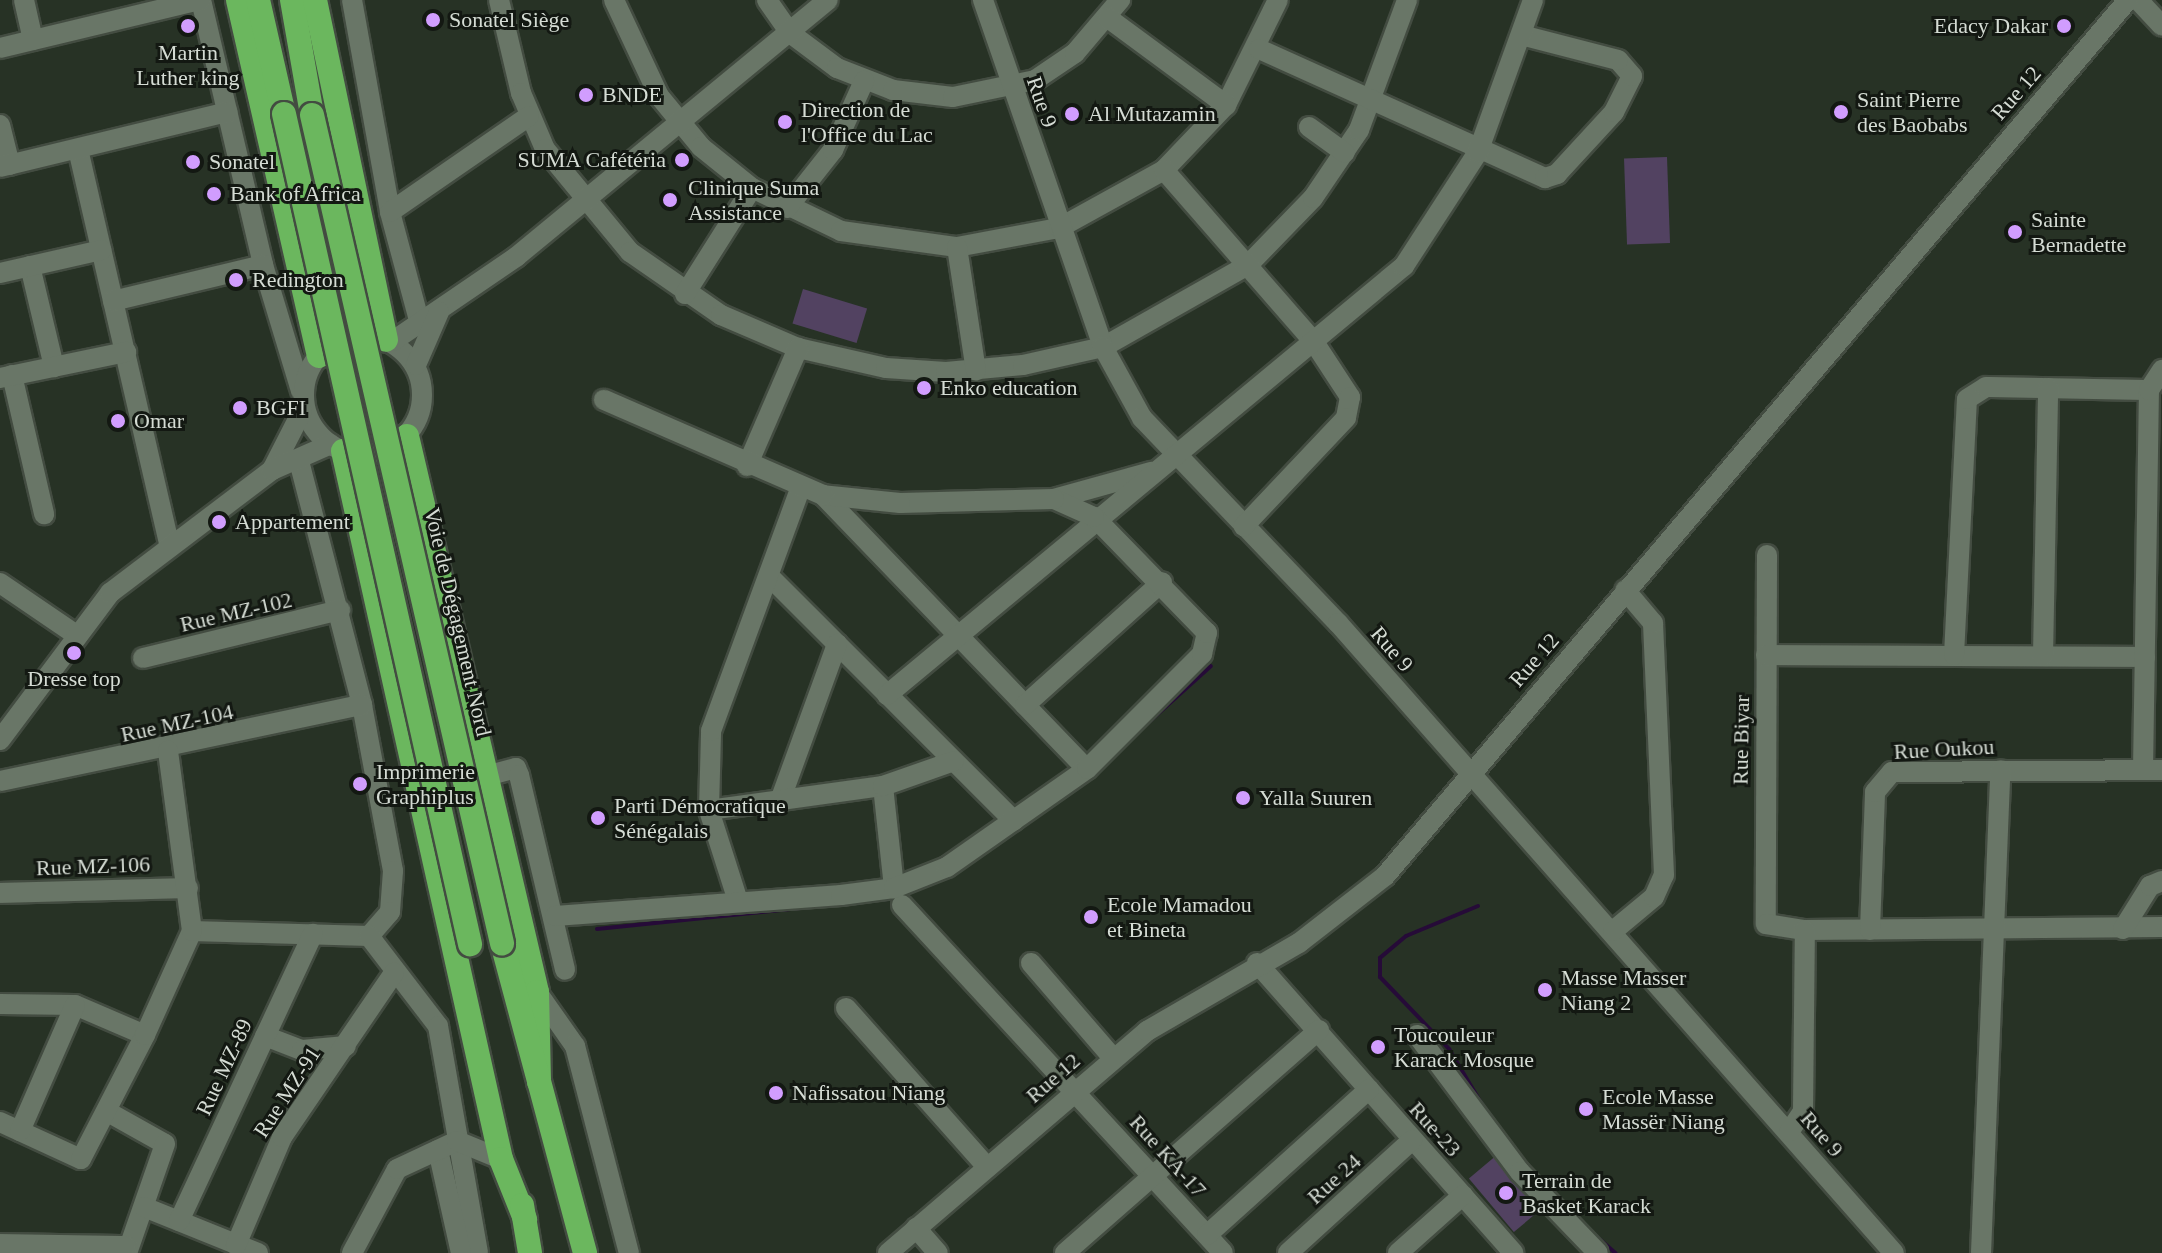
<!DOCTYPE html>
<html>
<head>
<meta charset="utf-8">
<style>
	body { margin:0 }
	#map { position:relative; width:2162px; height:1253px; overflow:hidden; background:#273225; font-family:"Times New Roman",serif }
	div>[style] { position:absolute }
	[style*='--x'] { left:calc(var(--x)*1px); top:calc(var(--y)*1px); width:calc(var(--w)*1px); rotate:calc(var(--a)*1deg) }
	.green>* { inset:0; background:#524261; transform-origin:0 0 }
	.stream>* { height:4px; margin:-2px; padding:0 2px; transform-origin:2px; border-radius:2px; background:#260b38 }
	.roads { filter:drop-shadow(2px 0 #434c41) drop-shadow(-2px 0 #434c41) drop-shadow(0 2px #434c41) drop-shadow(0 -2px #434c41) }
	.minor>* { height:20px; margin:-10px; padding:0 10px; transform-origin:10px; border-radius:10px; background:#697667 }
	.minor>.ring { margin:-10px; padding:0; box-sizing:content-box; background:none; border:20px solid #697667; border-radius:50% }
	.highway>* { height:24px; margin:-12px; padding:0 12px; transform-origin:12px; border-radius:12px; background:#6bb75e }
	.bridges { filter:drop-shadow(2px 0 #434c41) drop-shadow(-2px 0 #434c41) drop-shadow(0 2px #434c41) drop-shadow(0 -2px #434c41) }
	.highway-bridge>* { height:24px; margin:-12px; padding:0 12px; transform-origin:12px; border-radius:12px; background:#6bb75e }
	.dots>* { width:22px; height:22px; translate:-50% -50%; box-sizing:border-box; border:4px solid #131812; border-radius:50% }
	span { translate:-50% -50%; white-space:nowrap; text-align:center; line-height:1.15; -webkit-text-stroke:6px #131812; paint-order:stroke }
	.poi-label { font-size:22px; color:#d5dcd4 }
	.left { translate:0 -50%; text-align:left }
	.right { translate:-100% -50%; text-align:right }
	.street-label { font-size:22px; color:#d5dcd4 }
</style>
</head>
<body>
<div id="map">
	<div class="green">
		<i style="left:1667px;top:157px;width:86px;height:43px;rotate:88deg"></i>
		<i style="left:803px;top:289px;width:67px;height:36px;rotate:17deg"></i>
		<i style="left:1498px;top:1154px;width:70px;height:38px;rotate:50deg"></i>
	</div>
	<div class="stream">
		<i style="--x:1071;--y:792;--w:188;--a:-42"></i>
		<i style="--x:1478;--y:906;--w:78;--a:157.4"></i>
		<i style="--x:1406;--y:936;--w:34;--a:140"></i>
		<i style="--x:1380;--y:958;--w:19;--a:90"></i>
		<i style="--x:1380;--y:977;--w:100;--a:46.2"></i>
		<i style="--x:1449;--y:1049;--w:66;--a:59.2"></i>
		<i style="--x:597;--y:929;--w:301;--a:-5.9"></i>
		<i style="--x:1589;--y:1230;--w:35;--a:41"></i>
	</div>
	<div class="roads">
		<div class="minor">
			<i style="--x:24;--y:0;--w:41;--a:77.3"></i>
			<i style="--x:201;--y:0;--w:272;--a:76.8"></i>
			<i style="--x:263;--y:265;--w:132;--a:73.2"></i>
			<i style="--x:352;--y:0;--w:215;--a:79.8"></i>
			<i style="--x:390;--y:212;--w:116;--a:75"></i>
			<i style="--x:499;--y:0;--w:96;--a:76.7"></i>
			<i style="--x:521;--y:93;--w:61;--a:66.8"></i>
			<i style="--x:545;--y:149;--w:134;--a:50.5"></i>
			<i style="--x:630;--y:252;--w:111;--a:34.7"></i>
			<i style="--x:721;--y:315;--w:84;--a:23.2"></i>
			<i style="--x:798;--y:348;--w:90;--a:12.8"></i>
			<i style="--x:886;--y:368;--w:60;--a:3.8"></i>
			<i style="--x:946;--y:372;--w:77;--a:-5.2"></i>
			<i style="--x:1023;--y:365;--w:82;--a:-12.7"></i>
			<i style="--x:1103;--y:347;--w:167;--a:-29.5"></i>
			<i style="--x:1248;--y:265;--w:93;--a:-45.9"></i>
			<i style="--x:1313;--y:198;--w:82;--a:-55.9"></i>
			<i style="--x:1359;--y:130;--w:139;--a:-69.7"></i>
			<i style="--x:614;--y:0;--w:106;--a:64.9"></i>
			<i style="--x:659;--y:96;--w:66;--a:50.5"></i>
			<i style="--x:701;--y:147;--w:65;--a:38.8"></i>
			<i style="--x:752;--y:188;--w:99;--a:25.8"></i>
			<i style="--x:841;--y:231;--w:117;--a:7.9"></i>
			<i style="--x:957;--y:247;--w:104;--a:-10.6"></i>
			<i style="--x:1059;--y:228;--w:120;--a:-28.9"></i>
			<i style="--x:1164;--y:170;--w:90;--a:-46.4"></i>
			<i style="--x:1226;--y:105;--w:117;--a:-63.7"></i>
			<i style="--x:767;--y:0;--w:40;--a:55.1"></i>
			<i style="--x:790;--y:33;--w:59;--a:36.7"></i>
			<i style="--x:837;--y:68;--w:60;--a:21.4"></i>
			<i style="--x:893;--y:90;--w:60;--a:6.7"></i>
			<i style="--x:953;--y:97;--w:84;--a:-11.7"></i>
			<i style="--x:1035;--y:80;--w:48;--a:-34"></i>
			<i style="--x:1075;--y:53;--w:70;--a:-49.7"></i>
			<i style="--x:983;--y:0;--w:367;--a:70.9"></i>
			<i style="--x:1103;--y:347;--w:81;--a:61.2"></i>
			<i style="--x:1142;--y:418;--w:284;--a:46.3"></i>
			<i style="--x:1338;--y:623;--w:840;--a:48.57"></i>
			<i style="--x:2138;--y:0;--w:35;--a:47"></i>
			<i style="--x:1108;--y:18;--w:147;--a:36.4"></i>
			<i style="--x:0;--y:48;--w:206;--a:-13.5"></i>
			<i style="--x:1259;--y:49;--w:314;--a:24.3"></i>
			<i style="--x:1545;--y:178;--w:13;--a:-18"></i>
			<i style="--x:1557;--y:174;--w:84;--a:-47.4"></i>
			<i style="--x:1614;--y:112;--w:40;--a:-63.4"></i>
			<i style="--x:1632;--y:76;--w:21;--a:-131"></i>
			<i style="--x:1618;--y:60;--w:96;--a:-165.5"></i>
			<i style="--x:0;--y:125;--w:41;--a:76"></i>
			<i style="--x:1309;--y:127;--w:44;--a:35.8"></i>
			<i style="--x:78;--y:149;--w:408;--a:77"></i>
			<i style="--x:0;--y:167;--w:234;--a:-13.6"></i>
			<i style="--x:1164;--y:170;--w:228;--a:48.9"></i>
			<i style="--x:1314;--y:342;--w:66;--a:56.8"></i>
			<i style="--x:1350;--y:397;--w:21;--a:101"></i>
			<i style="--x:1346;--y:418;--w:149;--a:133.4"></i>
			<i style="--x:787;--y:208;--w:74;--a:-51.6"></i>
			<i style="--x:833;--y:150;--w:76;--a:-65.8"></i>
			<i style="--x:390;--y:212;--w:169;--a:-34.6"></i>
			<i style="--x:957;--y:247;--w:125;--a:81.3"></i>
			<i style="--x:30;--y:266;--w:104;--a:76.6"></i>
			<i style="--x:0;--y:273;--w:104;--a:-12.8"></i>
			<i style="--x:685;--y:294;--w:125;--a:-57.7"></i>
			<i style="--x:113;--y:301;--w:154;--a:-13.5"></i>
			<i class="ring" style="left:304px;top:336px;width:98px;height:98px"></i>
			<i style="--x:393;--y:341;--w:149;--a:-34.3"></i>
			<i style="--x:516;--y:257;--w:404;--a:-39.5"></i>
			<i style="--x:416;--y:365;--w:58;--a:-66.5"></i>
			<i style="--x:12;--y:375;--w:143;--a:77"></i>
			<i style="--x:0;--y:378;--w:129;--a:-11.7"></i>
			<i style="--x:299;--y:461;--w:252;--a:75.5"></i>
			<i style="--x:362;--y:705;--w:169;--a:79.4"></i>
			<i style="--x:393;--y:871;--w:41;--a:94.2"></i>
			<i style="--x:390;--y:912;--w:32;--a:131"></i>
			<i style="--x:747;--y:466;--w:129;--a:-66.6"></i>
			<i style="--x:272;--y:470;--w:66;--a:-63"></i>
			<i style="--x:823;--y:495;--w:380;--a:46.1"></i>
			<i style="--x:1054;--y:499;--w:101;--a:-15.6"></i>
			<i style="--x:1767;--y:555;--w:369;--a:90.2"></i>
			<i style="--x:1766;--y:924;--w:39;--a:9"></i>
			<i style="--x:1805;--y:930;--w:357;--a:-0.5"></i>
			<i style="--x:769;--y:576;--w:346;--a:45"></i>
			<i style="--x:0;--y:583;--w:91;--a:34.2"></i>
			<i style="--x:1766;--y:655;--w:379;--a:0.3"></i>
			<i style="--x:1954;--y:655;--w:256;--a:-87.1"></i>
			<i style="--x:1967;--y:399;--w:22;--a:-32"></i>
			<i style="--x:1986;--y:387;--w:163;--a:1.1"></i>
			<i style="--x:2043;--y:656;--w:268;--a:-88.9"></i>
			<i style="--x:143;--y:658;--w:203;--a:-13.7"></i>
			<i style="--x:887;--y:695;--w:672;--a:-39.69"></i>
			<i style="--x:1404;--y:266;--w:136;--a:-57"></i>
			<i style="--x:1478;--y:152;--w:162;--a:-70.1"></i>
			<i style="--x:1025;--y:705;--w:184;--a:-41.9"></i>
			<i style="--x:0;--y:740;--w:184;--a:-53.2"></i>
			<i style="--x:110;--y:593;--w:203;--a:-37.2"></i>
			<i style="--x:272;--y:470;--w:64;--a:-23.8"></i>
			<i style="--x:2143;--y:770;--w:380;--a:-89.1"></i>
			<i style="--x:2149;--y:390;--w:24;--a:-57"></i>
			<i style="--x:486;--y:776;--w:31;--a:-15"></i>
			<i style="--x:516;--y:768;--w:8;--a:67"></i>
			<i style="--x:519;--y:775;--w:200;--a:76.7"></i>
			<i style="--x:0;--y:781;--w:370;--a:-11.9"></i>
			<i style="--x:883;--y:786;--w:103;--a:83.8"></i>
			<i style="--x:781;--y:798;--w:164;--a:-70"></i>
			<i style="--x:709;--y:810;--w:176;--a:-7.9"></i>
			<i style="--x:883;--y:786;--w:75;--a:-19.4"></i>
			<i style="--x:0;--y:893;--w:188;--a:-1.5"></i>
			<i style="--x:737;--y:898;--w:92;--a:-107.7"></i>
			<i style="--x:709;--y:810;--w:79;--a:-88.5"></i>
			<i style="--x:711;--y:731;--w:258;--a:-69.8"></i>
			<i style="--x:902;--y:905;--w:473;--a:47.3"></i>
			<i style="--x:555;--y:916;--w:287;--a:-4.2"></i>
			<i style="--x:841;--y:895;--w:53;--a:-7.5"></i>
			<i style="--x:894;--y:888;--w:57;--a:-21.6"></i>
			<i style="--x:947;--y:867;--w:171;--a:-35"></i>
			<i style="--x:1087;--y:769;--w:163;--a:-45"></i>
			<i style="--x:1202;--y:654;--w:22;--a:-77"></i>
			<i style="--x:1207;--y:633;--w:162;--a:-134.2"></i>
			<i style="--x:1094;--y:517;--w:44;--a:-155.8"></i>
			<i style="--x:1054;--y:499;--w:154;--a:178.5"></i>
			<i style="--x:900;--y:503;--w:77;--a:-174.1"></i>
			<i style="--x:823;--y:495;--w:239;--a:-156.5"></i>
			<i style="--x:2123;--y:929;--w:51;--a:-57.9"></i>
			<i style="--x:2150;--y:886;--w:13;--a:-23"></i>
			<i style="--x:1870;--y:930;--w:138;--a:-87.9"></i>
			<i style="--x:1875;--y:792;--w:26;--a:-50"></i>
			<i style="--x:1892;--y:772;--w:270;--a:-0.4"></i>
			<i style="--x:192;--y:931;--w:177;--a:1.6"></i>
			<i style="--x:369;--y:936;--w:113;--a:52.5"></i>
			<i style="--x:438;--y:1026;--w:230;--a:80"></i>
			<i style="--x:1613;--y:931;--w:53;--a:-39.7"></i>
			<i style="--x:1654;--y:897;--w:24;--a:-66"></i>
			<i style="--x:1664;--y:875;--w:252;--a:-92.5"></i>
			<i style="--x:1653;--y:623;--w:43;--a:-130.3"></i>
			<i style="--x:1031;--y:963;--w:125;--a:49.2"></i>
			<i style="--x:1257;--y:963;--w:387;--a:48.5"></i>
			<i style="--x:537;--y:992;--w:66;--a:54.9"></i>
			<i style="--x:575;--y:1046;--w:214;--a:75.4"></i>
			<i style="--x:0;--y:1004;--w:75;--a:0.8"></i>
			<i style="--x:75;--y:1005;--w:76;--a:23.2"></i>
			<i style="--x:846;--y:1008;--w:213;--a:48.4"></i>
			<i style="--x:1417;--y:1035;--w:171;--a:53.1"></i>
			<i style="--x:1520;--y:1172;--w:112;--a:46.1"></i>
			<i style="--x:265;--y:1036;--w:40;--a:21"></i>
			<i style="--x:302;--y:1050;--w:44;--a:-5.2"></i>
			<i style="--x:108;--y:1112;--w:65;--a:29.3"></i>
			<i style="--x:165;--y:1144;--w:115;--a:109.2"></i>
			<i style="--x:0;--y:1122;--w:89;--a:24.6"></i>
			<i style="--x:81;--y:1159;--w:140;--a:-62.7"></i>
			<i style="--x:145;--y:1035;--w:114;--a:-65.7"></i>
			<i style="--x:192;--y:931;--w:182;--a:-97.6"></i>
			<i style="--x:20;--y:1131;--w:137;--a:-66.4"></i>
			<i style="--x:1789;--y:1132;--w:25;--a:-56"></i>
			<i style="--x:1803;--y:1111;--w:181;--a:-89.4"></i>
			<i style="--x:438;--y:1150;--w:106;--a:77.4"></i>
			<i style="--x:144;--y:1207;--w:123;--a:22"></i>
			<i style="--x:179;--y:1221;--w:317;--a:-65"></i>
			<i style="--x:916;--y:1228;--w:33;--a:49"></i>
			<i style="--x:1207;--y:1235;--w:218;--a:-42"></i>
			<i style="--x:0;--y:1244;--w:126;--a:0.9"></i>
			<i style="--x:236;--y:1245;--w:117;--a:-66.9"></i>
			<i style="--x:282;--y:1137;--w:199;--a:-55.7"></i>
			<i style="--x:352;--y:1253;--w:95;--a:-61.8"></i>
			<i style="--x:397;--y:1169;--w:66;--a:-25"></i>
			<i style="--x:457;--y:1141;--w:48;--a:22.2"></i>
			<i style="--x:888;--y:1253;--w:341;--a:-40.6"></i>
			<i style="--x:1147;--y:1031;--w:176;--a:-30.1"></i>
			<i style="--x:1299;--y:943;--w:109;--a:-37.9"></i>
			<i style="--x:1385;--y:876;--w:1149;--a:-49.7"></i>
			<i style="--x:1065;--y:1253;--w:338;--a:-41.3"></i>
			<i style="--x:1288;--y:1253;--w:168;--a:-42.3"></i>
			<i style="--x:1398;--y:1253;--w:87;--a:-41.7"></i>
			<i style="--x:1981;--y:1253;--w:483;--a:-87.7"></i>
		</div>
		<div class="highway">
			<i style="--x:238;--y:0;--w:365;--a:77.2"></i>
			<i style="--x:258;--y:0;--w:117;--a:77.2"></i>
			<i style="--x:292;--y:0;--w:117;--a:80.1"></i>
			<i style="--x:315;--y:0;--w:347;--a:78.2"></i>
			<i style="--x:407;--y:436;--w:571;--a:76.84"></i>
			<i style="--x:537;--y:992;--w:90;--a:88.7"></i>
			<i style="--x:343;--y:451;--w:725;--a:77.42"></i>
			<i style="--x:501;--y:1159;--w:65;--a:68.2"></i>
			<i style="--x:502;--y:943;--w:321;--a:75"></i>
			<i style="--x:522;--y:1205;--w:49;--a:80.5"></i>
		</div>
	</div>
	<div class="bridges">
		<div class="highway-bridge">
			<i style="--x:284;--y:114;--w:851;--a:77.37"></i>
			<i style="--x:312;--y:115;--w:850;--a:77.08"></i>
		</div>
	</div>
	<div class="dots">
		<i style="left:433px;top:20px;background:#d19dfe"></i>
		<i style="left:188px;top:26px;background:#d19dfe"></i>
		<i style="left:2064px;top:26px;background:#d19dfe"></i>
		<i style="left:586px;top:95px;background:#d19dfe"></i>
		<i style="left:1841px;top:112px;background:#d19dfe"></i>
		<i style="left:1072px;top:114px;background:#d19dfe"></i>
		<i style="left:785px;top:122px;background:#d19dfe"></i>
		<i style="left:682px;top:160px;background:#d19dfe"></i>
		<i style="left:193px;top:162px;background:#d19dfe"></i>
		<i style="left:214px;top:194px;background:#d19dfe"></i>
		<i style="left:670px;top:200px;background:#d19dfe"></i>
		<i style="left:2015px;top:232px;background:#d19dfe"></i>
		<i style="left:236px;top:280px;background:#d19dfe"></i>
		<i style="left:924px;top:388px;background:#d19dfe"></i>
		<i style="left:240px;top:408px;background:#d19dfe"></i>
		<i style="left:118px;top:421px;background:#d19dfe"></i>
		<i style="left:219px;top:522px;background:#d19dfe"></i>
		<i style="left:74px;top:653px;background:#d19dfe"></i>
		<i style="left:360px;top:784px;background:#d19dfe"></i>
		<i style="left:1243px;top:798px;background:#d19dfe"></i>
		<i style="left:598px;top:818px;background:#d19dfe"></i>
		<i style="left:1091px;top:917px;background:#d19dfe"></i>
		<i style="left:1545px;top:990px;background:#d19dfe"></i>
		<i style="left:1378px;top:1047px;background:#d19dfe"></i>
		<i style="left:776px;top:1093px;background:#d19dfe"></i>
		<i style="left:1586px;top:1109px;background:#d19dfe"></i>
		<i style="left:1506px;top:1193px;background:#d19dfe"></i>
	</div>
	<div class="poi-label">
		<span class="left" style="left:449px;top:20px">Sonatel Siège</span>
		<span class="right" style="left:2048px;top:26px">Edacy Dakar</span>
		<span style="left:188px;top:65px">Martin<br>Luther king</span>
		<span class="left" style="left:602px;top:95px">BNDE</span>
		<span class="left" style="left:1857px;top:112px">Saint Pierre<br>des Baobabs</span>
		<span class="left" style="left:801px;top:122px">Direction de<br>l'Office du Lac</span>
		<span class="left" style="left:1088px;top:114px">Al Mutazamin</span>
		<span class="right" style="left:666px;top:160px">SUMA Cafétéria</span>
		<span class="left" style="left:209px;top:162px">Sonatel</span>
		<span class="left" style="left:688px;top:200px">Clinique Suma<br>Assistance</span>
		<span class="left" style="left:230px;top:194px">Bank of Africa</span>
		<span class="left" style="left:2031px;top:232px">Sainte<br>Bernadette</span>
		<span class="left" style="left:252px;top:280px">Redington</span>
		<span class="left" style="left:940px;top:388px">Enko education</span>
		<span class="left" style="left:256px;top:408px">BGFI</span>
		<span class="left" style="left:134px;top:421px">Omar</span>
		<span class="left" style="left:235px;top:522px">Appartement</span>
		<span style="left:74px;top:679px">Dresse top</span>
		<span class="left" style="left:376px;top:784px">Imprimerie<br>Graphiplus</span>
		<span class="left" style="left:1259px;top:798px">Yalla Suuren</span>
		<span class="left" style="left:614px;top:818px">Parti Démocratique<br>Sénégalais</span>
		<span class="left" style="left:1107px;top:917px">Ecole Mamadou<br>et Bineta</span>
		<span class="left" style="left:1561px;top:990px">Masse Masser<br>Niang 2</span>
		<span class="left" style="left:1394px;top:1047px">Toucouleur<br>Karack Mosque</span>
		<span class="left" style="left:792px;top:1093px">Nafissatou Niang</span>
		<span class="left" style="left:1602px;top:1109px">Ecole Masse<br>Massër Niang</span>
		<span class="left" style="left:1522px;top:1193px">Terrain de<br>Basket Karack</span>
	</div>
	<div class="street-label">
		<span style="left:2016px;top:93px;rotate:-49deg">Rue 12</span>
		<span style="left:1042px;top:102px;rotate:71deg">Rue 9</span>
		<span style="left:236px;top:612px;rotate:-13deg">Rue MZ-102</span>
		<span style="left:458px;top:622px;rotate:77deg">Voie de Dégagement Nord</span>
		<span style="left:1392px;top:649px;rotate:49deg">Rue 9</span>
		<span style="left:1534px;top:660px;rotate:-49deg">Rue 12</span>
		<span style="left:177px;top:723px;rotate:-12deg">Rue MZ-104</span>
		<span style="left:1741px;top:740px;rotate:-89deg">Rue Biyar</span>
		<span style="left:1944px;top:749px;rotate:-3deg">Rue Oukou</span>
		<span style="left:93px;top:866px;rotate:-2deg">Rue MZ-106</span>
		<span style="left:224px;top:1067px;rotate:-65deg">Rue MZ-89</span>
		<span style="left:1053px;top:1078px;rotate:-41deg">Rue 12</span>
		<span style="left:287px;top:1092px;rotate:-57deg">Rue MZ-91</span>
		<span style="left:1435px;top:1129px;rotate:48deg">Rue-23</span>
		<span style="left:1822px;top:1134px;rotate:49deg">Rue 9</span>
		<span style="left:1168px;top:1156px;rotate:48deg">Rue KA-17</span>
		<span style="left:1334px;top:1179px;rotate:-42deg">Rue 24</span>
	</div>
</div>
</body>
</html>
